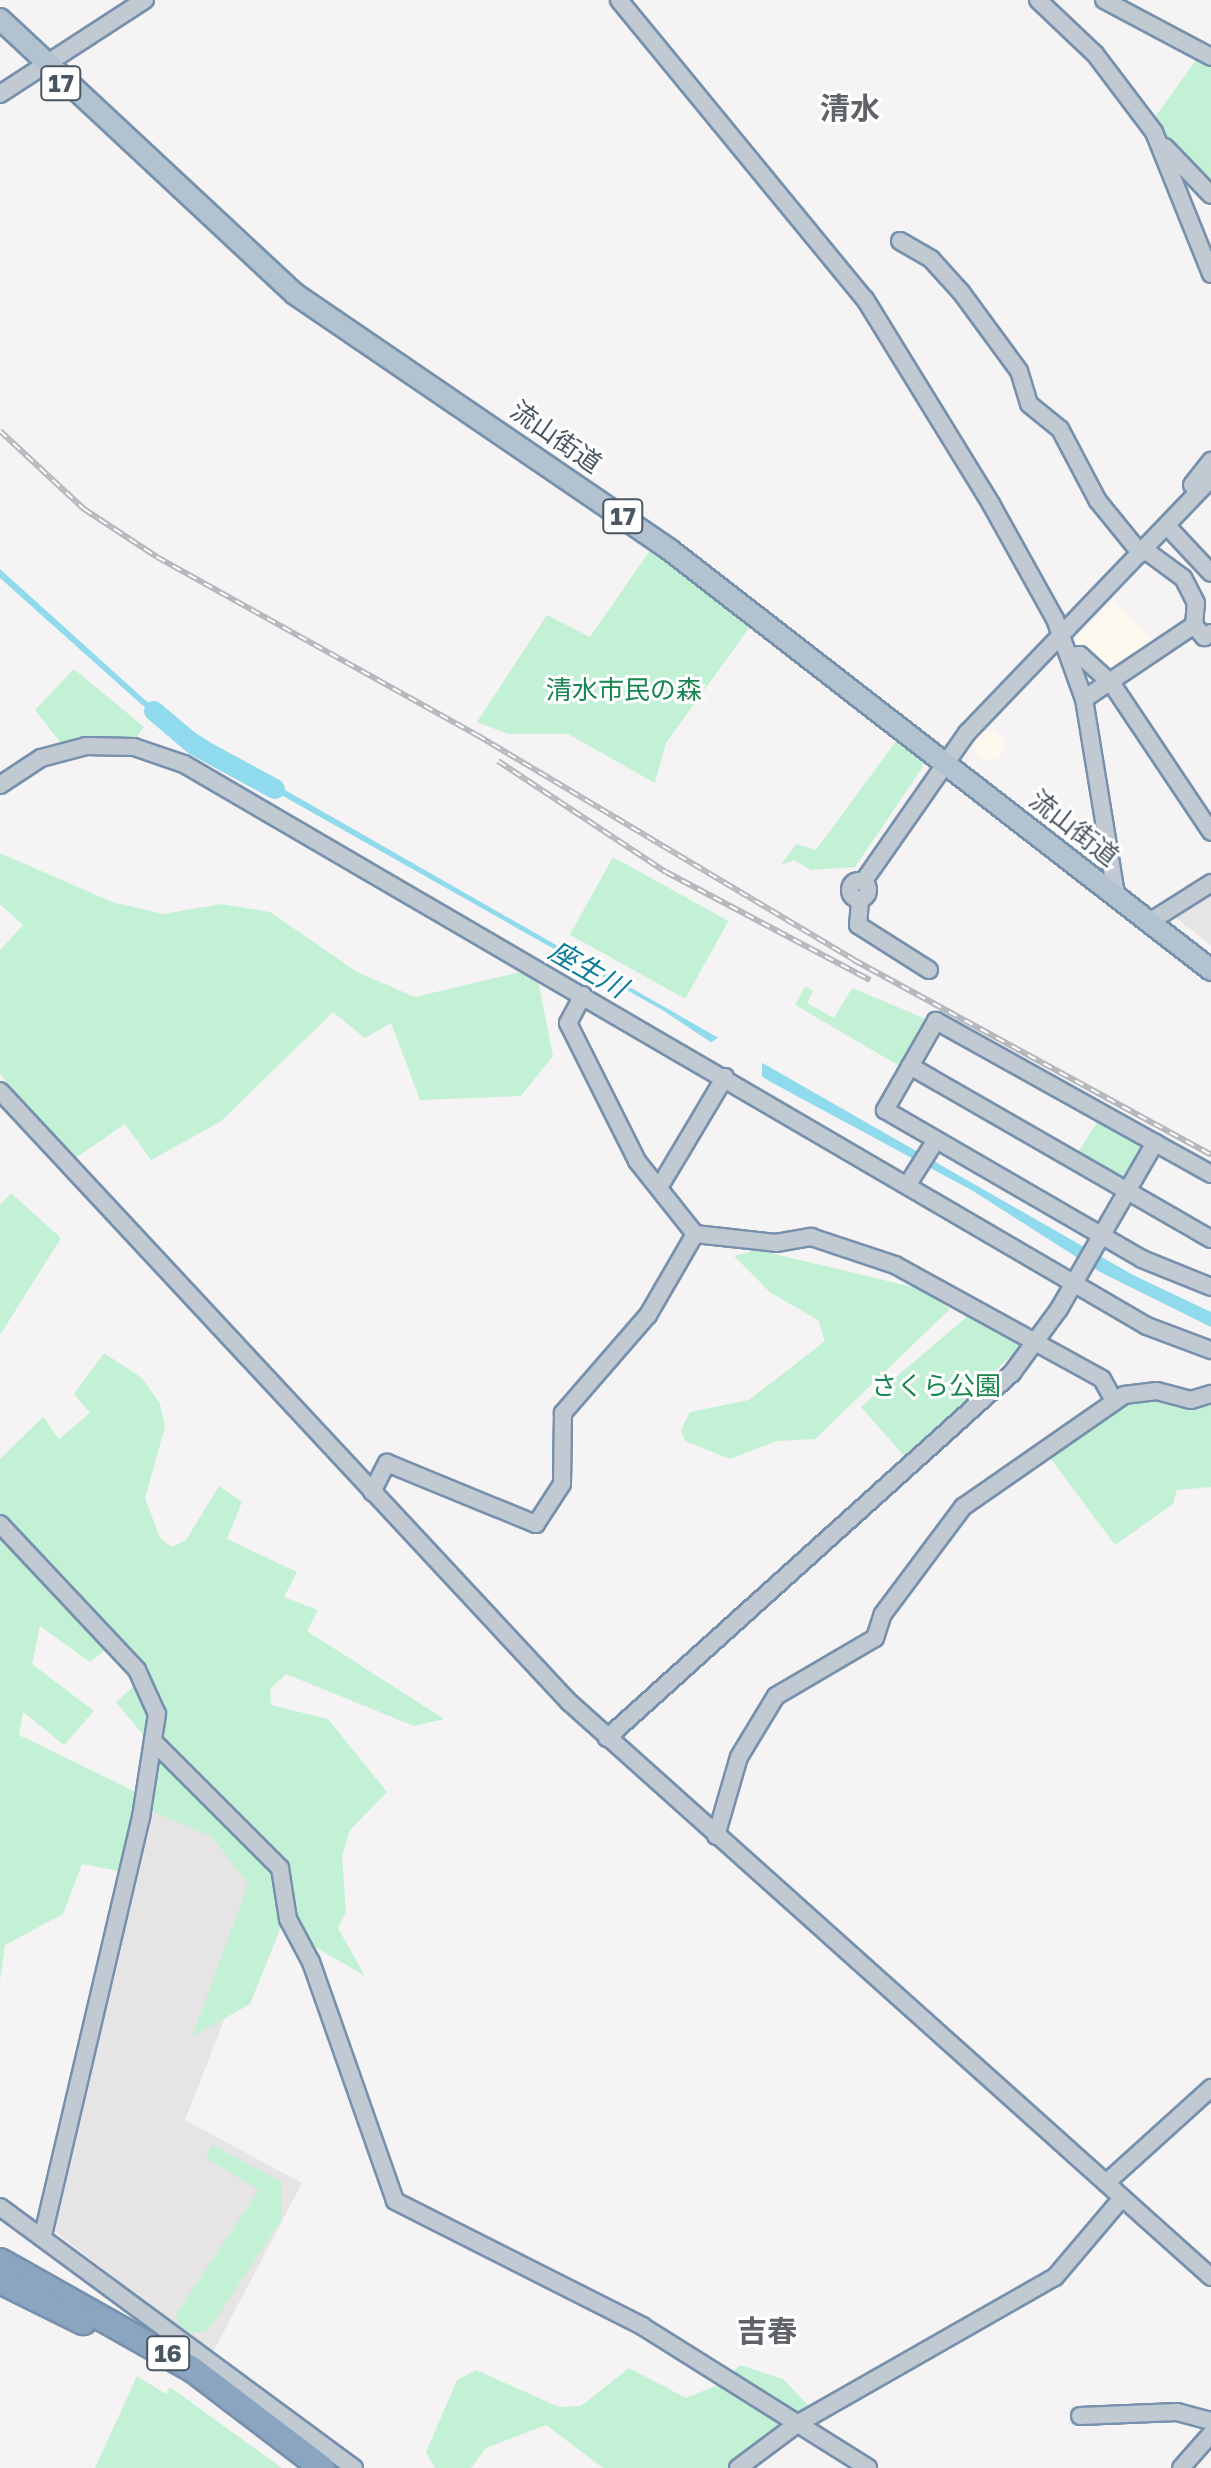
<!DOCTYPE html>
<html>
<head>
<meta charset="utf-8">
<style>
	body { margin:0 }
	#map { position:relative; width:1211px; height:2468px; overflow:hidden; background:#f5f3f3; font-family:"Golos Text","Noto Sans JP",sans-serif }
	div>[style] { position:absolute }
	[style*='--x'] { left:calc(var(--x)*1px); top:calc(var(--y)*1px); width:calc(var(--w)*1px); rotate:calc(var(--a)*1deg) }
	.commercial>* { inset:0; background:#fdf9ef }
	.round { border-radius:50% }
	.education>* { inset:0; background:#e6e4e5 }
	.green>* { inset:0; background:#c3f1d5; transform-origin:0 0 }
	.water>* { inset:0; background:#90daee }
	.pier>* { inset:0; background:#f5f3f3 }
	.river>* { height:20px; margin:-10px; padding:0 10px; transform-origin:10px; border-radius:10px; background:#90daee }
	.roads { filter:drop-shadow(2px 0 #7690ad) drop-shadow(-2px 0 #7690ad) drop-shadow(0 2px #7690ad) drop-shadow(0 -2px #7690ad) }
	.minor>* { height:16px; margin:-8px; padding:0 8px; transform-origin:8px; border-radius:8px; background:#c1cad2 }
	.minor>.ring { margin:-8px; padding:0; box-sizing:content-box; background:none; border:16px solid #c1cad2; border-radius:50% }
	.major>* { height:20px; margin:-10px; padding:0 10px; transform-origin:10px; border-radius:10px; background:#b3c2d1 }
	.highway>* { height:24px; margin:-12px; padding:0 12px; transform-origin:12px; border-radius:12px; background:#8ba5c1 }
	.rail>* { height:6px; margin-top:-3px; transform-origin:0; background:repeating-linear-gradient(90deg,#fff 0 9px,#b5b8bd 0 18px); box-sizing:border-box; border-block:2px solid #b5b8bd }
	span { translate:-50% -50%; white-space:nowrap; text-align:center; line-height:1.15; -webkit-text-stroke:6px #fff; paint-order:stroke }
	.shield-label span { padding:2px 6px; background:#fff; border:2px solid; border-radius:6px; -webkit-text-stroke-width:0 }
	.shield-label { font-size:24px; color:#4a5661; font-weight:700 }
	.street-label { font-size:26px; color:#4a5661 }
	.park-label { font-size:26px; color:#17864f }
	.water-label { font-size:28px; color:#0c7c9b; font-style:italic }
	.quarter-label { font-size:30px; color:#5f6368; font-weight:700 }
</style>
</head>
<body>
<div id="map">
	<div class="commercial">
		<i style="clip-path:polygon(1112px 601px,1159px 646px,1115px 678px,1077px 648px,1077px 638px)"></i>
		<i class="round" style="left:974px;top:731px;width:30px;height:30px"></i>
	</div>
	<div class="education">
		<i style="clip-path:polygon(1211px 886px,1211px 945px,1168px 912px)"></i>
		<i style="clip-path:polygon(154px 1755px,280px 1877px,185px 2120px,302px 2183px,212px 2354px,52px 2229px)"></i>
	</div>
	<div class="green">
		<i style="clip-path:polygon(1198px 57px,1211px 64px,1211px 191px,1151px 123px)"></i>
		<i style="clip-path:polygon(653px 546px,754px 621px,666px 743px,655px 783px,568px 734px,508px 734px,477px 722px,547px 615px,590px 637px)"></i>
		<i style="clip-path:polygon(74px 669px,144px 727px,136px 738px,60px 742px,35px 710px)"></i>
		<i style="clip-path:polygon(899px 737px,924px 757px,922px 768px,855px 867px,811px 870px,794px 860px,781px 865px,796px 844px,816px 850px)"></i>
		<i style="clip-path:polygon(0 853px,112px 902px,163px 914px,221px 904px,270px 912px,357px 972px,415px 997px,529px 970px,539px 985px,553px 1056px,521px 1096px,420px 1100px,391px 1023px,365px 1038px,333px 1012px,220px 1122px,151px 1160px,125px 1124px,74px 1159px,0 1074px,0 950px,23px 925px,0 904px)"></i>
		<i style="left:613px;top:857px;width:132px;height:89px;rotate:29deg"></i>
		<i style="clip-path:polygon(805px 986px,813px 991px,807px 1003px,834px 1018px,852px 988px,931px 1021px,903px 1068px,795px 1005px)"></i>
		<i style="clip-path:polygon(1101px 1116px,1145px 1141px,1127px 1183px,1075px 1157px)"></i>
		<i style="clip-path:polygon(11px 1193px,61px 1238px,0 1335px,0 1205px)"></i>
		<i style="clip-path:polygon(758px 1250px,921px 1289px,950px 1309px,815px 1439px,777px 1441px,730px 1459px,685px 1441px,681px 1430px,690px 1412px,749px 1400px,825px 1341px,818px 1320px,771px 1293px,734px 1256px)"></i>
		<i style="clip-path:polygon(970px 1314px,1023px 1344px,906px 1458px,861px 1407px)"></i>
		<i style="clip-path:polygon(104px 1353px,142px 1378px,160px 1404px,165px 1427px,145px 1498px,160px 1538px,172px 1547px,186px 1540px,219px 1486px,242px 1502px,227px 1539px,297px 1572px,284px 1597px,318px 1610px,307px 1631px,444px 1719px,414px 1726px,286px 1674px,270px 1689px,271px 1705px,328px 1719px,387px 1792px,350px 1830px,342px 1856px,346px 1912px,338px 1928px,365px 1976px,281px 1927px,250px 2004px,192px 2037px,248px 1884px,212px 1837px,148px 1809px,157px 1752px,116px 1702px,138px 1682px,107px 1649px,90px 1662px,40px 1626px,32px 1664px,94px 1711px,64px 1745px,23px 1712px,19px 1735px,136px 1792px,124px 1872px,82px 1864px,63px 1914px,5px 1945px,0 1981px,0 1459px,43px 1417px,59px 1439px,90px 1413px,74px 1394px)"></i>
		<i style="clip-path:polygon(1163px 1398px,1211px 1403px,1211px 1487px,1177px 1490px,1173px 1504px,1115px 1545px,1048px 1455px,1124px 1401px)"></i>
		<i style="clip-path:polygon(212px 2145px,282px 2182px,281px 2221px,214px 2322px,204px 2332px,180px 2332px,176px 2314px,259px 2190px,206px 2158px)"></i>
		<i style="clip-path:polygon(740px 2365px,783px 2379px,808px 2405px,727px 2468px,603px 2468px,546px 2425px,486px 2448px,471px 2468px,435px 2468px,426px 2452px,457px 2380px,476px 2370px,559px 2407px,581px 2406px,629px 2368px,686px 2398px,718px 2385px)"></i>
		<i style="clip-path:polygon(137px 2376px,166px 2394px,170px 2387px,282px 2468px,95px 2468px)"></i>
	</div>
	<div class="water">
		<i style="clip-path:polygon(0 569px,145px 700px,271px 782px,1133px 1275px,1211px 1312px,1211px 1327px,1100px 1272px,973px 1191px,769px 1081px,664px 1011px,267px 787px,141px 704px,0 578px)"></i>
	</div>
	<div class="pier">
		<i style="clip-path:polygon(722px 1035px,762px 1056px,762px 1077px,707px 1045px)"></i>
	</div>
	<div class="river">
		<i style="--x:154;--y:711;--w:52;--a:40.4"></i>
		<i style="--x:194;--y:745;--w:92;--a:28.5"></i>
	</div>
	<div class="roads">
		<div class="minor">
			<i style="--x:619;--y:0;--w:387;--a:50.6"></i>
			<i style="--x:865;--y:299;--w:241;--a:58.4"></i>
			<i style="--x:991;--y:504;--w:132;--a:60.9"></i>
			<i style="--x:1055;--y:619;--w:85;--a:70.1"></i>
			<i style="--x:1084;--y:699;--w:198;--a:80.7"></i>
			<i style="--x:1038;--y:0;--w:79;--a:43.5"></i>
			<i style="--x:1095;--y:54;--w:98;--a:52.9"></i>
			<i style="--x:1154;--y:132;--w:153;--a:68.1"></i>
			<i style="--x:1104;--y:0;--w:121;--a:28"></i>
			<i style="--x:0;--y:94;--w:173;--a:-33"></i>
			<i style="--x:1165;--y:147;--w:66;--a:46.2"></i>
			<i style="--x:900;--y:241;--w:36;--a:30"></i>
			<i style="--x:931;--y:259;--w:45;--a:47.7"></i>
			<i style="--x:961;--y:292;--w:98;--a:53.7"></i>
			<i style="--x:1019;--y:371;--w:34;--a:73"></i>
			<i style="--x:1029;--y:404;--w:40;--a:39"></i>
			<i style="--x:1060;--y:429;--w:81;--a:62.2"></i>
			<i style="--x:1098;--y:501;--w:68;--a:50.9"></i>
			<i style="--x:1192;--y:485;--w:31;--a:-52"></i>
			<i style="--x:1167;--y:526;--w:64;--a:46.9"></i>
			<i style="--x:1194;--y:625;--w:16;--a:50"></i>
			<i style="--x:1204;--y:637;--w:8;--a:-30"></i>
			<i style="--x:1069;--y:656;--w:11;--a:-5"></i>
			<i style="--x:1080;--y:655;--w:43;--a:42.2"></i>
			<i style="--x:1112;--y:684;--w:178;--a:56.2"></i>
			<i style="--x:1084;--y:699;--w:133;--a:-33.9"></i>
			<i style="--x:1194;--y:625;--w:22;--a:-85"></i>
			<i style="--x:1196;--y:603;--w:28;--a:-117"></i>
			<i style="--x:1183;--y:578;--w:47;--a:-143.6"></i>
			<i style="--x:0;--y:785;--w:49;--a:-33.4"></i>
			<i style="--x:41;--y:758;--w:47;--a:-14.9"></i>
			<i style="--x:86;--y:746;--w:48;--a:1.2"></i>
			<i style="--x:134;--y:747;--w:53;--a:18.8"></i>
			<i style="--x:184;--y:764;--w:1115;--a:30.27"></i>
			<i style="--x:1147;--y:1326;--w:68;--a:20.6"></i>
			<i class="ring" style="left:850px;top:881px;width:2px;height:2px"></i>
			<i style="--x:863;--y:882;--w:182;--a:-55.1"></i>
			<i style="--x:967;--y:733;--w:352;--a:-46.2"></i>
			<i style="--x:860;--y:899;--w:26;--a:94"></i>
			<i style="--x:858;--y:925;--w:84;--a:32.4"></i>
			<i style="--x:1151;--y:921;--w:71;--a:-32.3"></i>
			<i style="--x:583;--y:995;--w:32;--a:118"></i>
			<i style="--x:568;--y:1023;--w:154;--a:63.4"></i>
			<i style="--x:637;--y:1161;--w:93;--a:51.5"></i>
			<i style="--x:695;--y:1234;--w:81;--a:6.3"></i>
			<i style="--x:776;--y:1243;--w:36;--a:-10"></i>
			<i style="--x:811;--y:1237;--w:89;--a:18.4"></i>
			<i style="--x:895;--y:1265;--w:236;--a:28.8"></i>
			<i style="--x:1102;--y:1379;--w:25;--a:61"></i>
			<i style="--x:910;--y:1066;--w:347;--a:29.9"></i>
			<i style="--x:0;--y:1091;--w:835;--a:47.04"></i>
			<i style="--x:569;--y:1702;--w:862;--a:41.85"></i>
			<i style="--x:1211;--y:1174;--w:315;--a:-150.9"></i>
			<i style="--x:936;--y:1021;--w:103;--a:119.8"></i>
			<i style="--x:885;--y:1110;--w:297;--a:30.1"></i>
			<i style="--x:1142;--y:1259;--w:74;--a:22.1"></i>
			<i style="--x:908;--y:1184;--w:52;--a:-57.5"></i>
			<i style="--x:660;--y:1186;--w:127;--a:-59.2"></i>
			<i style="--x:372;--y:1492;--w:33;--a:-63"></i>
			<i style="--x:387;--y:1463;--w:161;--a:22.3"></i>
			<i style="--x:536;--y:1524;--w:48;--a:-57"></i>
			<i style="--x:562;--y:1484;--w:71;--a:-89.2"></i>
			<i style="--x:563;--y:1413;--w:130;--a:-49.1"></i>
			<i style="--x:648;--y:1315;--w:94;--a:-59.9"></i>
			<i style="--x:0;--y:1524;--w:200;--a:46.8"></i>
			<i style="--x:137;--y:1670;--w:48;--a:65.6"></i>
			<i style="--x:157;--y:1714;--w:104;--a:98.8"></i>
			<i style="--x:141;--y:1817;--w:432;--a:103.2"></i>
			<i style="--x:607;--y:1738;--w:545;--a:-42.03"></i>
			<i style="--x:1012;--y:1373;--w:79;--a:-53.7"></i>
			<i style="--x:1059;--y:1309;--w:192;--a:-60"></i>
			<i style="--x:153;--y:1741;--w:180;--a:45"></i>
			<i style="--x:280;--y:1868;--w:52;--a:81.1"></i>
			<i style="--x:288;--y:1919;--w:49;--a:61.9"></i>
			<i style="--x:311;--y:1962;--w:253;--a:70.6"></i>
			<i style="--x:395;--y:2201;--w:277;--a:26.8"></i>
			<i style="--x:642;--y:2326;--w:267;--a:32.1"></i>
			<i style="--x:716;--y:1836;--w:82;--a:-73.8"></i>
			<i style="--x:739;--y:1757;--w:71;--a:-58.8"></i>
			<i style="--x:776;--y:1696;--w:115;--a:-30.4"></i>
			<i style="--x:875;--y:1638;--w:25;--a:-72"></i>
			<i style="--x:883;--y:1614;--w:134;--a:-53.2"></i>
			<i style="--x:963;--y:1507;--w:196;--a:-34.8"></i>
			<i style="--x:1124;--y:1395;--w:33;--a:-7"></i>
			<i style="--x:1157;--y:1391;--w:35;--a:15"></i>
			<i style="--x:1191;--y:1400;--w:21;--a:-17"></i>
			<i style="--x:1106;--y:2183;--w:142;--a:-42.1"></i>
			<i style="--x:0;--y:2207;--w:440;--a:36.4"></i>
			<i style="--x:1080;--y:2416;--w:97;--a:-2.4"></i>
			<i style="--x:1177;--y:2412;--w:35;--a:15"></i>
			<i style="--x:738;--y:2468;--w:74;--a:-36.7"></i>
			<i style="--x:797;--y:2424;--w:297;--a:-29.7"></i>
			<i style="--x:1055;--y:2277;--w:104;--a:-49.7"></i>
			<i style="--x:1181;--y:2468;--w:45;--a:-48.6"></i>
		</div>
		<div class="major">
			<i style="--x:0;--y:19;--w:403;--a:43"></i>
			<i style="--x:295;--y:294;--w:454;--a:34.3"></i>
			<i style="--x:670;--y:550;--w:685;--a:37.82"></i>
		</div>
		<div class="highway">
			<i style="--x:0;--y:2261;--w:220;--a:29.4"></i>
			<i style="--x:192;--y:2369;--w:163;--a:37.3"></i>
			<i style="--x:0;--y:2281;--w:93;--a:26.3"></i>
		</div>
	</div>
	<div class="rail">
		<i style="--x:0;--y:431;--w:115;--a:42.9"></i>
		<i style="--x:84;--y:509;--w:87;--a:33.3"></i>
		<i style="--x:157;--y:557;--w:366;--a:29.1"></i>
		<i style="--x:477;--y:735;--w:439;--a:30.8"></i>
		<i style="--x:854;--y:960;--w:407;--a:28.6"></i>
		<i style="--x:498;--y:761;--w:201;--a:33.5"></i>
		<i style="--x:666;--y:872;--w:231;--a:27.9"></i>
	</div>
	<div class="shield-label">
		<span style="left:61px;top:83px">17</span>
		<span style="left:623px;top:516px">17</span>
		<span style="left:168px;top:2353px">16</span>
	</div>
	<div class="street-label">
		<span style="left:556px;top:437px;rotate:35deg">流山街道</span>
		<span style="left:1074px;top:828px;rotate:38deg">流山街道</span>
	</div>
	<div class="park-label">
		<span style="left:624px;top:690px">清水市民の森</span>
		<span style="left:936px;top:1386px">さくら公園</span>
	</div>
	<div class="water-label">
		<span style="left:588px;top:969px;rotate:30deg">座生川</span>
	</div>
	<div class="quarter-label">
		<span style="left:850px;top:108px">清水</span>
		<span style="left:767px;top:2331px">吉春</span>
	</div>
</div>
</body>
</html>
